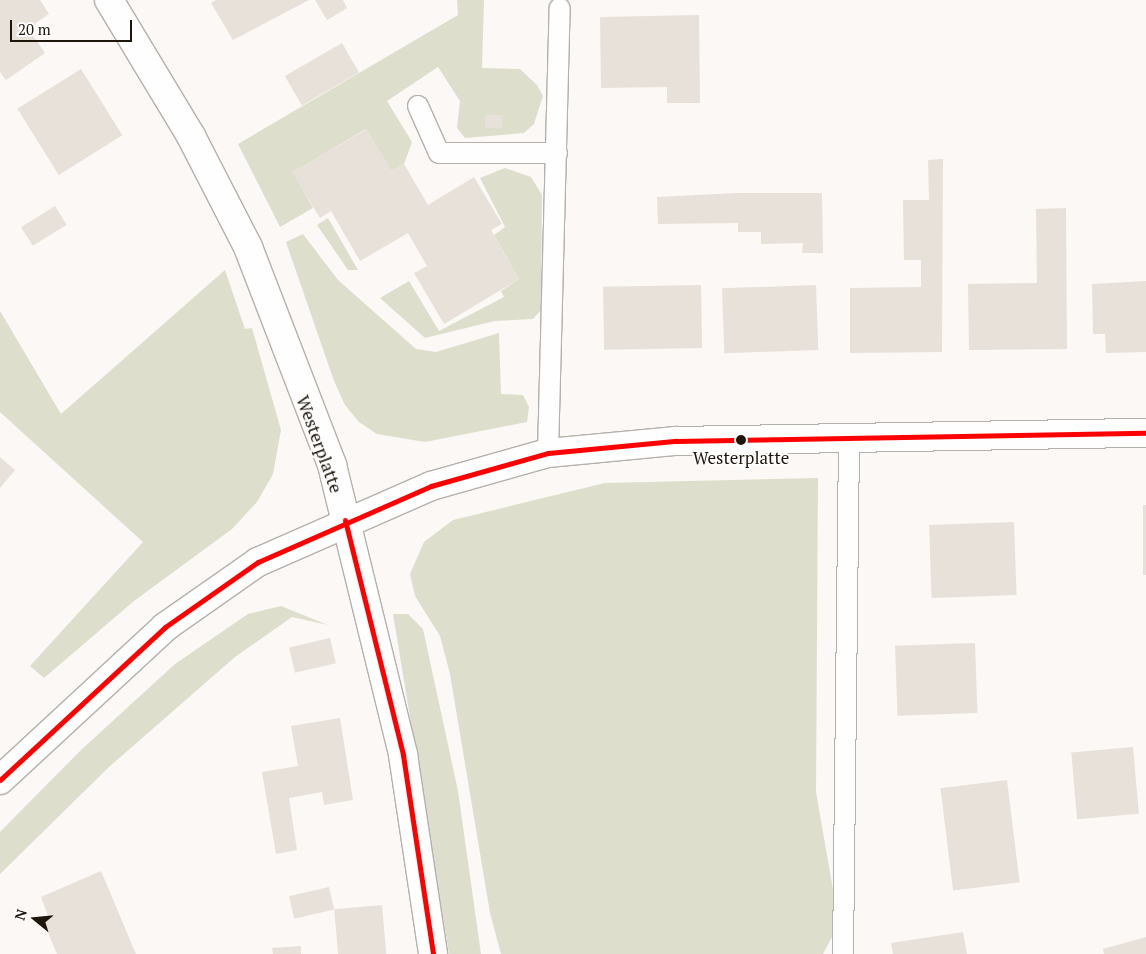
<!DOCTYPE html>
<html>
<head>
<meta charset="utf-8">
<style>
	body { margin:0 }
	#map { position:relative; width:1146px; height:954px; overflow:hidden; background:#fbf8f5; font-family:"PT Serif",serif }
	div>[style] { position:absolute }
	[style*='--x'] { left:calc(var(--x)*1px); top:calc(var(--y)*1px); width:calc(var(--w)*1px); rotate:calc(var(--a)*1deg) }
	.green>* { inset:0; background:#dddfcc }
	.building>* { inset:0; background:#e8e1d9; transform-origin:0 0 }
	.roads { filter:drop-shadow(1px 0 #b6b0aa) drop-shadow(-1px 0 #b6b0aa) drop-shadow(0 1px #b6b0aa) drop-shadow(0 -1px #b6b0aa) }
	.lane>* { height:20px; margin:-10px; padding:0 10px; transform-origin:10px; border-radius:10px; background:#fefefe }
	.street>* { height:28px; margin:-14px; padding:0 14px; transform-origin:14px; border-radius:14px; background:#fefefe }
	.bus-1>* { height:5px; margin:-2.5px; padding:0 2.5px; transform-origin:2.5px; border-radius:2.5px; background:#f00 }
	.dots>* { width:14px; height:14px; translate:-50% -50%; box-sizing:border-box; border:2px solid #fff; border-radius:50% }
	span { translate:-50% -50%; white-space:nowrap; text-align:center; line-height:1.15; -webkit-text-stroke:4px #fff; paint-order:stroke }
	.bus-label { font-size:17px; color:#1f160b }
	.street-label { font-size:18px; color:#1f160b }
	.north { position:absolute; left:10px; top:894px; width:50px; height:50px; -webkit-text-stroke:4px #fff; paint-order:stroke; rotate:287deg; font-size:14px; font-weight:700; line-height:20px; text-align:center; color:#1f160b }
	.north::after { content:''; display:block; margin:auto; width:18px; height:22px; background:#1f160b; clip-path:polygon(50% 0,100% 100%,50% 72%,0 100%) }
	.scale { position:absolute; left:10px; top:20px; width:122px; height:22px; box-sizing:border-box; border:2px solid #1f160b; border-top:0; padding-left:6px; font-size:15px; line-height:18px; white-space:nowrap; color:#1f160b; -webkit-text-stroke:4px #fff; paint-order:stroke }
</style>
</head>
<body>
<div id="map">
	<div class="green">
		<i style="clip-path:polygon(457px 0,484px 0,482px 68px,520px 69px,537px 85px,543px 96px,534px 124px,524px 133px,465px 138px,457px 128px,460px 101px,438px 67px,387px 101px,412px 142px,404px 164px,391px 171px,366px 129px,293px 172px,313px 208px,280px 227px,238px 144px,458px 15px)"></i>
		<i style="clip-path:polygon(505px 168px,531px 177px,542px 195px,541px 310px,533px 319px,495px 321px,425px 338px,380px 298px,409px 281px,439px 331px,504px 297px,501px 291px,519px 279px,494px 235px,505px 227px,480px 178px)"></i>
		<i style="clip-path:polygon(328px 218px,358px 270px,348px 270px,317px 225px)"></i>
		<i style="clip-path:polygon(303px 234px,338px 280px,416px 349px,436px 352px,499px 333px,501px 394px,523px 395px,529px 407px,527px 422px,425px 442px,377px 434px,359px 422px,345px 405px,334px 381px,286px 242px)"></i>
		<i style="clip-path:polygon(225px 270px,245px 329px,252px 328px,281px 430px,273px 474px,257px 502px,232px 529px,134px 601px,44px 678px,30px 666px,143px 542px,0 412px,0 311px,61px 414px)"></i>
		<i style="clip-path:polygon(818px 478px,816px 792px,839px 924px,823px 954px,501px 954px,490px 913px,450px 674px,440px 636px,415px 596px,410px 574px,424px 542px,453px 520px,605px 483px)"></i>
		<i style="clip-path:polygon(281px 606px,328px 625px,292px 617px,235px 657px,109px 767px,0 874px,0 832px,81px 750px,175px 664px,248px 614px)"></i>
		<i style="clip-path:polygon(393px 614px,408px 614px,423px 629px,458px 791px,481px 954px,449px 954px)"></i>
	</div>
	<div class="building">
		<i style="clip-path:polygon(0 0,40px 0,49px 14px,28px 28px,45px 53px,6px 80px,0 72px)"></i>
		<i style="clip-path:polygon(216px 0,309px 0,233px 40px,211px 3px)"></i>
		<i style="clip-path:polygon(315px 0,343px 0,347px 8px,327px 20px)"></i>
		<i style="clip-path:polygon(699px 15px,700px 103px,667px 103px,667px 87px,601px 88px,600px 17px)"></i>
		<i style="left:342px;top:43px;width:34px;height:66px;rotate:60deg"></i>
		<i style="left:81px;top:69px;width:78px;height:75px;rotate:58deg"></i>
		<i style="left:485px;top:115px;width:17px;height:13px"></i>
		<i style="clip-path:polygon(367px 129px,391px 171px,404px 164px,428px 205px,474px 177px,502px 224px,491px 230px,519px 279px,444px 324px,414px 273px,427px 266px,408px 233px,360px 261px,331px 211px,320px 218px,292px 172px)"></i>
		<i style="clip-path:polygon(943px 159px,942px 352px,850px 353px,850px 288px,921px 287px,921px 260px,904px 260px,903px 200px,929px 200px,928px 160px)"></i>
		<i style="clip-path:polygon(738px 193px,822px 193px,823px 253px,802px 253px,803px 243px,761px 244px,761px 232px,738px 232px,738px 223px,658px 224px,657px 197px)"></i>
		<i style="left:55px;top:206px;width:22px;height:40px;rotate:58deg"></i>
		<i style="clip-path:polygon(1066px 208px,1067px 349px,969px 350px,968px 284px,1037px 283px,1036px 209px)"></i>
		<i style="clip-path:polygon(1146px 281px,1146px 352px,1106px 353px,1105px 334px,1093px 334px,1092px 284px)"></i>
		<i style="left:701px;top:285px;width:63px;height:98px;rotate:89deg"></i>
		<i style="left:816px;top:285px;width:65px;height:94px;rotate:88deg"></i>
		<i style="clip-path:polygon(0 457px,15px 470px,0 488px)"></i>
		<i style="left:1143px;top:505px;width:3px;height:70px"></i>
		<i style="left:1014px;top:522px;width:73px;height:85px;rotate:88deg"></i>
		<i style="left:330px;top:638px;width:26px;height:42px;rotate:77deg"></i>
		<i style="left:975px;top:643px;width:70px;height:80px;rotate:88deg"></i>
		<i style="clip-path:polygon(340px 718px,353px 800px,324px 805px,322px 792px,289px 798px,297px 850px,276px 854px,262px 772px,298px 766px,291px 726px)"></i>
		<i style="left:1133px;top:747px;width:67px;height:62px;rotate:85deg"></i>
		<i style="left:1007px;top:780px;width:103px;height:67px;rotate:83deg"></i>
		<i style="clip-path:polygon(101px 871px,136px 954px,57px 954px,42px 918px,48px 916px,41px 897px)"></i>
		<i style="left:329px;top:887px;width:23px;height:41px;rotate:77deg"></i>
		<i style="left:382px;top:905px;width:49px;height:48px;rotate:85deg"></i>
		<i style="clip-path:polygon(963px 932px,967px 954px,893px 954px,891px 943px)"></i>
		<i style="clip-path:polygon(1146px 937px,1146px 954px,1104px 954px,1103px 949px)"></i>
		<i style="clip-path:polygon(301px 946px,301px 954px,273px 954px,272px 948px)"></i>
	</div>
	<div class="roads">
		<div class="lane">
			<i style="--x:418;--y:106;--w:51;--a:65.9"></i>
			<i style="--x:439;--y:153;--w:118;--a:0"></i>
			<i style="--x:548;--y:453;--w:445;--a:-88.5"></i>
			<i style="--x:843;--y:954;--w:516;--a:-89.33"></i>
		</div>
		<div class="street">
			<i style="--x:109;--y:0;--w:159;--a:58.9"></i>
			<i style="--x:191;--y:136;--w:125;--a:62.8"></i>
			<i style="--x:248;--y:247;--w:234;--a:68.9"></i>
			<i style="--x:332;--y:465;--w:299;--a:76.2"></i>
			<i style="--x:403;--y:755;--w:201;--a:81.4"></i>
			<i style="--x:0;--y:780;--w:225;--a:-42.8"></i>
			<i style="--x:165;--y:627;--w:113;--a:-35"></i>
			<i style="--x:258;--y:562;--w:189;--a:-23.7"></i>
			<i style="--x:431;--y:486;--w:122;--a:-15.8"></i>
			<i style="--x:548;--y:453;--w:129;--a:-5.4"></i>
			<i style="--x:676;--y:441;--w:470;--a:-1"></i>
		</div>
	</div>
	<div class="bus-1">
		<i style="--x:345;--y:520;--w:242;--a:76.1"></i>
		<i style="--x:403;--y:755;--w:201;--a:81.4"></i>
		<i style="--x:0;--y:780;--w:225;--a:-42.8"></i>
		<i style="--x:165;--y:627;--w:113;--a:-35"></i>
		<i style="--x:258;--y:562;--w:189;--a:-23.7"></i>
		<i style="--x:431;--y:486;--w:122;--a:-15.8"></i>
		<i style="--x:548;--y:453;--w:129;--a:-5.4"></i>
		<i style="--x:676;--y:441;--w:470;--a:-1"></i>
	</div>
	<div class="dots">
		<i style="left:741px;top:440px;background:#1f160b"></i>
	</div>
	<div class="bus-label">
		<span style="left:741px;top:458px">Westerplatte</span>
	</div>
	<div class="street-label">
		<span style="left:320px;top:444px;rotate:70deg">Westerplatte</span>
	</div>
	<div class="north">N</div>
	<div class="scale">20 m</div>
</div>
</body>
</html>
